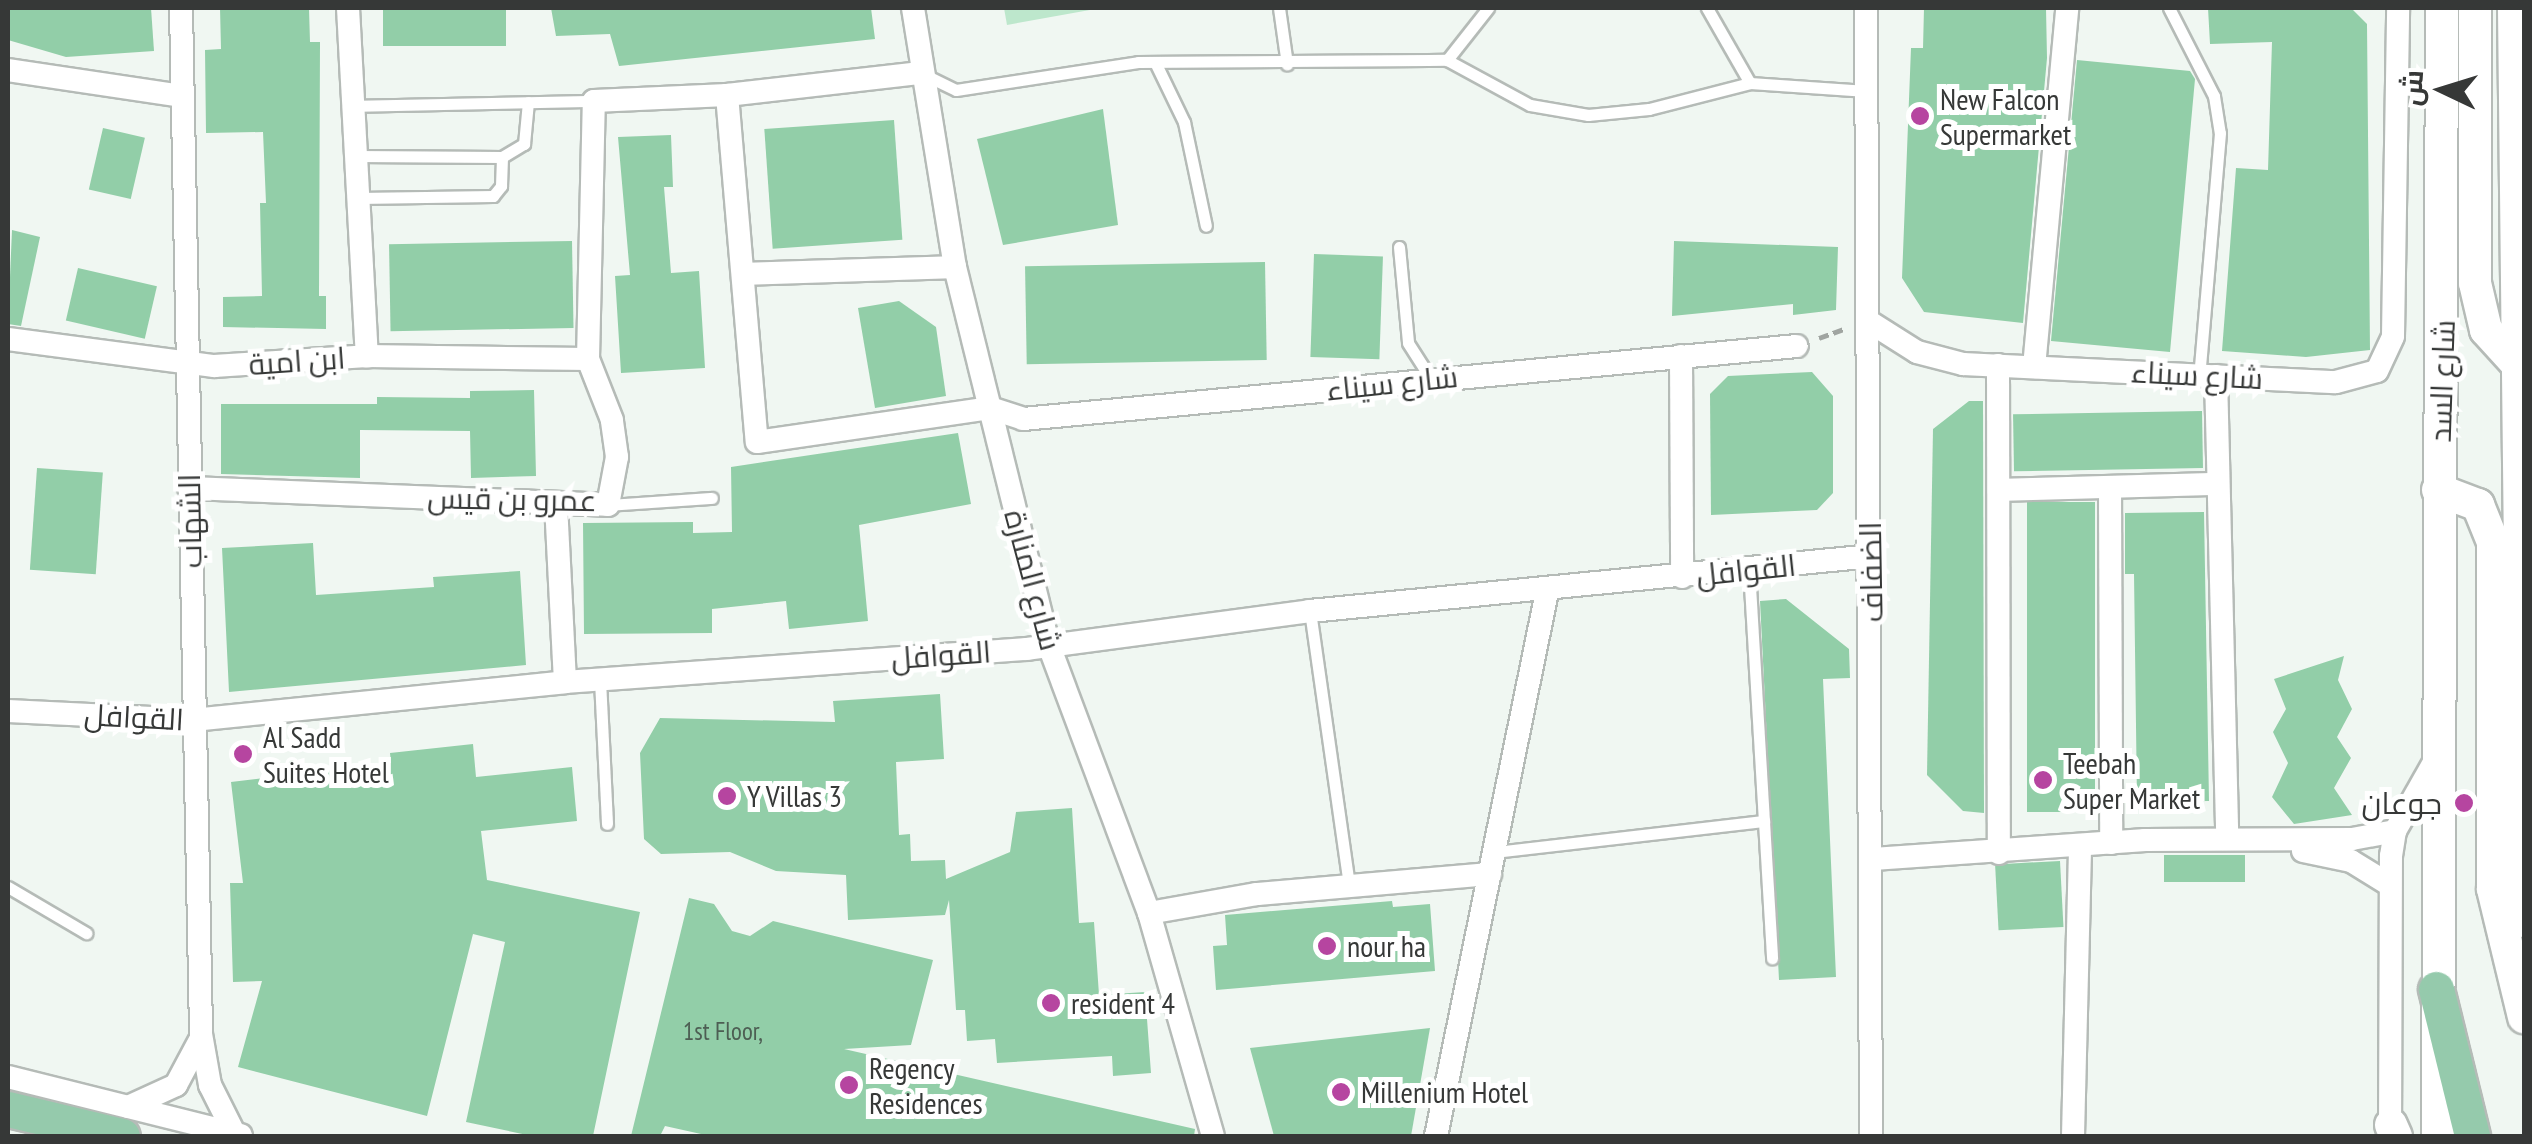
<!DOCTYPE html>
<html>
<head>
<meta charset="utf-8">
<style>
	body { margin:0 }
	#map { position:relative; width:2532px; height:1144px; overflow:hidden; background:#f0f7f2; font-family:"PT Sans Narrow",Cairo,sans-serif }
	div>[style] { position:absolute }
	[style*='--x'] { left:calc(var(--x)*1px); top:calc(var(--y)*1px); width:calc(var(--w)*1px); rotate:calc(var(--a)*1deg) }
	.green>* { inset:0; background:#bde7cc }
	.building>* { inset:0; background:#92cea8; transform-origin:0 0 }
	.path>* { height:5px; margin-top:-2.5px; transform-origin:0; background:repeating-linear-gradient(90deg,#a0a5a1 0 10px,transparent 0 15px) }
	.roads { filter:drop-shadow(2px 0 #b5bbb7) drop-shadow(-2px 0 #b5bbb7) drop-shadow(0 2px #b5bbb7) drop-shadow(0 -2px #b5bbb7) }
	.service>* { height:11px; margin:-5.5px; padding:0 5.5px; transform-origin:5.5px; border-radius:5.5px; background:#fff }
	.minor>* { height:22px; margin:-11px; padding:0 11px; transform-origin:11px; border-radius:11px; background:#fff }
	.secondary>* { height:32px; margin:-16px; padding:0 16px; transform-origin:16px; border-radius:16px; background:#fff }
	.primary>* { height:35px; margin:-17.5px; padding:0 17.5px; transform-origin:17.5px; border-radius:17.5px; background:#95caac }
	.dots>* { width:28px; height:28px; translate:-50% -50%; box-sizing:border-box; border:5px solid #fff; border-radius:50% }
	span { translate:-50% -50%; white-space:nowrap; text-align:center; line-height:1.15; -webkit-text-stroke:10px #fff; paint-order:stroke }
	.number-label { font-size:25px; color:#4d5e53 }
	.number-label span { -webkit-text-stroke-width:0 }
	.poi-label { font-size:30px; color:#363837 }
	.left { translate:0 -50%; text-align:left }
	.right { translate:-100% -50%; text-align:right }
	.street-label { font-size:30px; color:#363837 }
	.frame { position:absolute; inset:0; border:10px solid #363837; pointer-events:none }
	.north { position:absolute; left:2392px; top:40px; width:100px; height:100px; -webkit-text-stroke:8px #fff; paint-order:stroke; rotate:274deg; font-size:28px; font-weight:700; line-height:40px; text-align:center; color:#363837 }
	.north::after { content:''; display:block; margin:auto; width:35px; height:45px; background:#363837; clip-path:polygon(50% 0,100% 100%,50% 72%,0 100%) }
</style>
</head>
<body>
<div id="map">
	<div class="green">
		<i style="clip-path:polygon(1004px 8px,1101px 8px,1007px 25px)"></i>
	</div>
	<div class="building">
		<i style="clip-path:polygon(8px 8px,151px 8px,154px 51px,66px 57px,8px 40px)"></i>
		<i style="clip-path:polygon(220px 8px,309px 8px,310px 42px,320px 42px,319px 296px,326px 296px,326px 329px,223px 327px,223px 297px,262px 296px,260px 203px,266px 203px,263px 132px,206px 133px,205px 50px,221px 49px)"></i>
		<i style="left:383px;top:8px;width:123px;height:38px"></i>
		<i style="clip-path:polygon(551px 8px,871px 8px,875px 39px,619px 66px,610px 34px,556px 36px)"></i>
		<i style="clip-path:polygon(1924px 8px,2046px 8px,2047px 58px,2023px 323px,1924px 312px,1902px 278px,1911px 48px,1923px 48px)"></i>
		<i style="clip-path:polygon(2208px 8px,2351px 8px,2367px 24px,2370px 350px,2306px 357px,2222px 351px,2236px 168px,2268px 170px,2272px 42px,2210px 44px)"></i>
		<i style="clip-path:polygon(2077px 60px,2190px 71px,2195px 79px,2170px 352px,2051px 341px)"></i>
		<i style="clip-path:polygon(1103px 109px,1118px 225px,1003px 245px,977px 139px)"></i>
		<i style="left:894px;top:120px;width:120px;height:130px;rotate:86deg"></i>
		<i style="left:103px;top:128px;width:43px;height:63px;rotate:13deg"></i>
		<i style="clip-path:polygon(671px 135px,673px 187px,664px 187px,671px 273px,699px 271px,705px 368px,621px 373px,615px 276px,630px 275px,618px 137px)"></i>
		<i style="clip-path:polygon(12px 230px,40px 237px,21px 326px,8px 324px)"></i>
		<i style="left:572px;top:241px;width:87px;height:183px;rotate:89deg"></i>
		<i style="clip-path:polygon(1674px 241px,1838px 247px,1836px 310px,1793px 315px,1793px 304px,1672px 316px)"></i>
		<i style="left:1314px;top:254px;width:69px;height:103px;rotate:2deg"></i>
		<i style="left:1265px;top:262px;width:98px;height:240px;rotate:89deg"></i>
		<i style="left:78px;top:268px;width:81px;height:54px;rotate:13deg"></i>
		<i style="clip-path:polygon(899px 301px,936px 327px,946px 396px,875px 408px,858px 308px)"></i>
		<i style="clip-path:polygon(1812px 372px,1833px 396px,1833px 493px,1817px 510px,1711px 515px,1710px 394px,1728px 376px)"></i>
		<i style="clip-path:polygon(534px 390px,536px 476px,471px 478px,470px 431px,360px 430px,360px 478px,221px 474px,221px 404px,377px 404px,377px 397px,470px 398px,470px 391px)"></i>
		<i style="clip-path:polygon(1969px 401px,1983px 401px,1984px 813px,1963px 811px,1927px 775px,1933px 429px)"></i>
		<i style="left:2202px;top:411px;width:57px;height:189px;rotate:89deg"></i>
		<i style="clip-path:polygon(958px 433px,971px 504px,859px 525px,868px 621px,789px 629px,786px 601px,712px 609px,712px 633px,584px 634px,583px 523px,693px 522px,693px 533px,732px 532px,731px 467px)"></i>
		<i style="left:37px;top:468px;width:66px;height:102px;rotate:4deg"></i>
		<i style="left:2095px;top:502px;width:310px;height:68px;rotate:90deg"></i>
		<i style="clip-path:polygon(2204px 512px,2209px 801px,2137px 802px,2134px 574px,2125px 574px,2125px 513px)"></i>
		<i style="clip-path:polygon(313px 543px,316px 595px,434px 587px,433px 577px,520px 571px,526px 665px,229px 692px,222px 548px)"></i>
		<i style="clip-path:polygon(1786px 599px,1849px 649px,1850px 678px,1823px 679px,1836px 977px,1779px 980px,1760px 601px)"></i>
		<i style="clip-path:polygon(2344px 656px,2338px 680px,2352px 709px,2337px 737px,2351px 758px,2334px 788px,2352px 815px,2294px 824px,2272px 797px,2288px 763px,2273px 732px,2286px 709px,2274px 679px)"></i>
		<i style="clip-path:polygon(940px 694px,944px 759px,896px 762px,899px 835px,910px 834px,911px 861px,945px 860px,946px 879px,1010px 852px,1016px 812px,1072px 808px,1079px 923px,1094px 922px,1099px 995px,1145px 992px,1151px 1073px,1113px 1076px,1112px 1056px,997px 1063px,995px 1039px,967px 1041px,965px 1010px,956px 1010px,949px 900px,945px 915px,848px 920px,846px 875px,776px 871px,730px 852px,661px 854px,644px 839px,640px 753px,660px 718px,835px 722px,833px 701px)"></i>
		<i style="clip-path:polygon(473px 744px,476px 777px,572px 767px,577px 821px,481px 831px,487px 880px,640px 912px,593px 1136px,532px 1136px,466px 1122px,505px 942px,473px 934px,427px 1116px,238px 1067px,262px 981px,233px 982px,230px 883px,243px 883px,231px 782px,391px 763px,390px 753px)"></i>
		<i style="left:2164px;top:855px;width:81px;height:27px"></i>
		<i style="left:2060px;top:861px;width:66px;height:65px;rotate:87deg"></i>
		<i style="clip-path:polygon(689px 898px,714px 904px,732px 931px,750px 936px,773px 921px,933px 960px,911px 1045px,844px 1049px,1195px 1129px,1194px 1136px,710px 1136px,665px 1126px,660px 1136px,631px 1136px)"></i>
		<i style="clip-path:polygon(1392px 901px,1393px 907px,1430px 904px,1435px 971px,1216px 990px,1213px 946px,1227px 945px,1225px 915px)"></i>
		<i style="clip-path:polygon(1430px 1028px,1411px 1136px,1274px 1136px,1250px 1048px)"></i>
	</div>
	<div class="path">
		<i style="--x:1819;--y:338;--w:29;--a:-20"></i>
	</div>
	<div class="roads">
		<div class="service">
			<i style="--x:1279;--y:8;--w:57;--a:81.9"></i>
			<i style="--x:1707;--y:8;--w:86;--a:60.2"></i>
			<i style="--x:2169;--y:8;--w:99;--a:62.9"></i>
			<i style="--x:2214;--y:96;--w:37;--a:81"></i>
			<i style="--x:2220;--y:133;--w:244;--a:94.9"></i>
			<i style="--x:1447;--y:60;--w:66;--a:-51.7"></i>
			<i style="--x:1155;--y:62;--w:67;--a:64.2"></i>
			<i style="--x:1184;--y:122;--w:106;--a:78.1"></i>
			<i style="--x:925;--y:75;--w:34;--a:26"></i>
			<i style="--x:956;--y:90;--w:184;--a:-8.7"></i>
			<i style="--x:1138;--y:62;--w:309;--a:-0.4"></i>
			<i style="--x:1447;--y:60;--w:94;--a:28.5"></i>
			<i style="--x:1530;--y:105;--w:59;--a:9.8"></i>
			<i style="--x:1588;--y:115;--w:61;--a:-5.6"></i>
			<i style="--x:1649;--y:109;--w:104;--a:-14.4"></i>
			<i style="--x:1750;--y:83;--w:117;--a:3.9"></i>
			<i style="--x:353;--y:106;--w:241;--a:-1.2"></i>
			<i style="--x:356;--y:156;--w:146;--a:0.4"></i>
			<i style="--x:502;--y:157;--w:26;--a:-31"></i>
			<i style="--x:524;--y:144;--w:42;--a:-84.6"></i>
			<i style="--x:358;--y:198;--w:135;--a:-0.8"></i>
			<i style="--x:493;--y:196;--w:13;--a:-51"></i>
			<i style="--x:501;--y:186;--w:29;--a:-88"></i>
			<i style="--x:1399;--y:247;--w:96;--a:84.6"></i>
			<i style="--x:1408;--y:343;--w:43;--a:57.4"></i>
			<i style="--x:608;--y:505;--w:104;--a:-3.9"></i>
			<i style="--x:1749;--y:569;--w:390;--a:86.6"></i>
			<i style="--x:1310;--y:611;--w:277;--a:81.9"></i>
			<i style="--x:600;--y:680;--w:144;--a:87.2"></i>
			<i style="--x:1495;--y:852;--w:271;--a:-6.6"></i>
			<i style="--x:8;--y:887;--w:91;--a:30.5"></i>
		</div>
		<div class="minor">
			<i style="--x:181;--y:8;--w:1026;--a:88.88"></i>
			<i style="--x:201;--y:1034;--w:52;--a:80"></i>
			<i style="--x:210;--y:1085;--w:54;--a:63.4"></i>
			<i style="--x:348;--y:8;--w:349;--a:86.9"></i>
			<i style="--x:913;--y:8;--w:262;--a:80.8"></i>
			<i style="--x:955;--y:267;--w:387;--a:76.1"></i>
			<i style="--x:1048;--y:643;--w:288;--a:69.5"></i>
			<i style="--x:1149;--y:913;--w:232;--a:74"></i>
			<i style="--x:1866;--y:8;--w:1128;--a:89.75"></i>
			<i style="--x:8;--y:70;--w:176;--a:8.5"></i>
			<i style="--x:727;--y:95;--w:348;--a:85.1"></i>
			<i style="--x:757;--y:442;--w:235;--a:-8.3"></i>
			<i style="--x:990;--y:408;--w:35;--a:18"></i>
			<i style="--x:1023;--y:419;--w:777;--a:-5.39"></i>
			<i style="--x:744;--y:274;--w:211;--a:-1.9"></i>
			<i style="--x:1868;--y:321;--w:58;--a:32.3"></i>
			<i style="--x:1917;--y:352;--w:48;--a:14.6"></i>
			<i style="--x:1963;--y:364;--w:373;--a:2.8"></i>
			<i style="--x:2336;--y:382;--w:42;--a:-15"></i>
			<i style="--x:2377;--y:371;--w:38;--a:-65"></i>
			<i style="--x:2393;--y:336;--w:328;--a:-89.1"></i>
			<i style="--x:8;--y:339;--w:208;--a:7.5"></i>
			<i style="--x:214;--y:366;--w:153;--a:-3.7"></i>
			<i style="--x:367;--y:356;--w:221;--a:0.8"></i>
			<i style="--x:1681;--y:356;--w:221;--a:89.7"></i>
			<i style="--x:1998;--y:365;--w:488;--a:89.9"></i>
			<i style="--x:2034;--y:367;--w:361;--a:-84.7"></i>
			<i style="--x:2216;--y:376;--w:463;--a:88.6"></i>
			<i style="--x:2110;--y:487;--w:356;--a:89.8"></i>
			<i style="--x:189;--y:488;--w:419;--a:2.3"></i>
			<i style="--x:608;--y:505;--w:49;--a:-79.4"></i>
			<i style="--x:617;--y:457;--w:37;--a:-98"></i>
			<i style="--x:612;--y:420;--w:66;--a:-111.5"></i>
			<i style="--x:588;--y:359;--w:258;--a:-88.7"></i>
			<i style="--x:594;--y:101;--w:133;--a:-2.6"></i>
			<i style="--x:727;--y:95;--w:195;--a:-6.5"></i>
			<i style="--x:1999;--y:490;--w:219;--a:-1.6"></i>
			<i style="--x:556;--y:504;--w:178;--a:87.1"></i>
			<i style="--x:8;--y:711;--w:185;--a:2.8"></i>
			<i style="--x:193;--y:720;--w:374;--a:-5.8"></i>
			<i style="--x:565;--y:682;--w:463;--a:-4.1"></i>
			<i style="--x:1027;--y:649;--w:286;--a:-7.6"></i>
			<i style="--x:1310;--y:611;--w:565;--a:-5.59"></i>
			<i style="--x:2303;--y:851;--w:49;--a:11.8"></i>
			<i style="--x:2351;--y:861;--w:46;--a:31.6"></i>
			<i style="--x:1873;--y:859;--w:273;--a:-4"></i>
			<i style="--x:2145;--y:840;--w:207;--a:-0.3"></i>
			<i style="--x:2352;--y:839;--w:44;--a:-10.5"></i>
			<i style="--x:1149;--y:913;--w:110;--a:-10"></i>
			<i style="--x:1257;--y:894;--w:234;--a:-4.9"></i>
			<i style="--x:8;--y:1077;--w:240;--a:14"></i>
			<i style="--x:128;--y:1107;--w:53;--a:-24.6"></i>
			<i style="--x:176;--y:1085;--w:49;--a:-61.9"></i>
			<i style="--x:1436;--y:1136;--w:555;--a:-78.47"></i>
			<i style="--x:2073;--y:1136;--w:288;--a:-88.6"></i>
			<i style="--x:2390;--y:1136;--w:280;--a:-89.8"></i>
			<i style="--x:2391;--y:856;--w:25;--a:-81"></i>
			<i style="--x:2395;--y:831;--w:85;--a:-60.4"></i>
		</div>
		<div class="secondary">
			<i style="--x:2475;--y:8;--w:275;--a:90"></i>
			<i style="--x:2475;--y:283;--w:48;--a:76.8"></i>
			<i style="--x:2486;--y:330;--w:45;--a:47.7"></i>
			<i style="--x:2514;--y:8;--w:913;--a:89.37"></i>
			<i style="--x:2438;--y:490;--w:43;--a:20.6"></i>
			<i style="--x:2478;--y:505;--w:40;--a:68"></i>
			<i style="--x:2493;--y:542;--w:347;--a:90"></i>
			<i style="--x:2493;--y:889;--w:132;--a:76.4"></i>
			<i style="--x:2391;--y:1125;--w:12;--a:66"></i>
			<i style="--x:2438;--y:1136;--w:1128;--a:-89.8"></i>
		</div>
		<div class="primary">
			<i style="--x:2436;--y:989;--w:151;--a:76.2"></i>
			<i style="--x:8;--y:1109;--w:117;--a:13.3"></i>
		</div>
	</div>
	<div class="dots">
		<i style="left:1920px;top:116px;background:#b645a0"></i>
		<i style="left:243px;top:754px;background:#b645a0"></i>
		<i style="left:2043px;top:780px;background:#b645a0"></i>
		<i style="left:727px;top:796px;background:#b645a0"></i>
		<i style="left:2464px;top:803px;background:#b645a0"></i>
		<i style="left:1327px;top:946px;background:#b645a0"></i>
		<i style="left:1051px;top:1003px;background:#b645a0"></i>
		<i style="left:849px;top:1085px;background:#b645a0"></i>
		<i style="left:1341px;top:1092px;background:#b645a0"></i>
	</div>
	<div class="number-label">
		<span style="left:723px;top:1031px">1st Floor,</span>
	</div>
	<div class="poi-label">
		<span class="left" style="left:1940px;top:116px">New Falcon<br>Supermarket</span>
		<span class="left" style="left:263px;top:754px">Al Sadd<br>Suites Hotel</span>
		<span class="left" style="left:2063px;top:780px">Teebah<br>Super Market</span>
		<span class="left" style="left:747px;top:796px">Y Villas 3</span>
		<span class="right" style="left:2442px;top:803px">جوعان</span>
		<span class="left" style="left:1347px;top:946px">nour ha</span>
		<span class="left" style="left:1071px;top:1003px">resident 4</span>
		<span class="left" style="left:869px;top:1085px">Regency<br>Residences</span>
		<span class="left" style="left:1361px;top:1092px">Millenium Hotel</span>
	</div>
	<div class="street-label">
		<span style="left:297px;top:361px;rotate:-4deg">ابن امية</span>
		<span style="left:2197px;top:375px;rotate:3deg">شارع سيناء</span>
		<span style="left:2442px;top:381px;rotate:-88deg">شارع السد</span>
		<span style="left:1392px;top:383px;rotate:-6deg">شارع سيناء</span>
		<span style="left:512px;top:499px;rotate:1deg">عمرو بن قيس</span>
		<span style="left:190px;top:521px;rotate:-91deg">الشهاب</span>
		<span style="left:1746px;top:570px;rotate:-6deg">القوافل</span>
		<span style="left:1871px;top:572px;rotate:-91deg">الضفاف</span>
		<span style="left:1033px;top:580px;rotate:75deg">شارع المنارة</span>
		<span style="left:941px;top:655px;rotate:-4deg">القوافل</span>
		<span style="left:134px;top:717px;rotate:3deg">القوافل</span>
	</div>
	<div class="frame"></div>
	<div class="north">ش</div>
</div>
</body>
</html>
